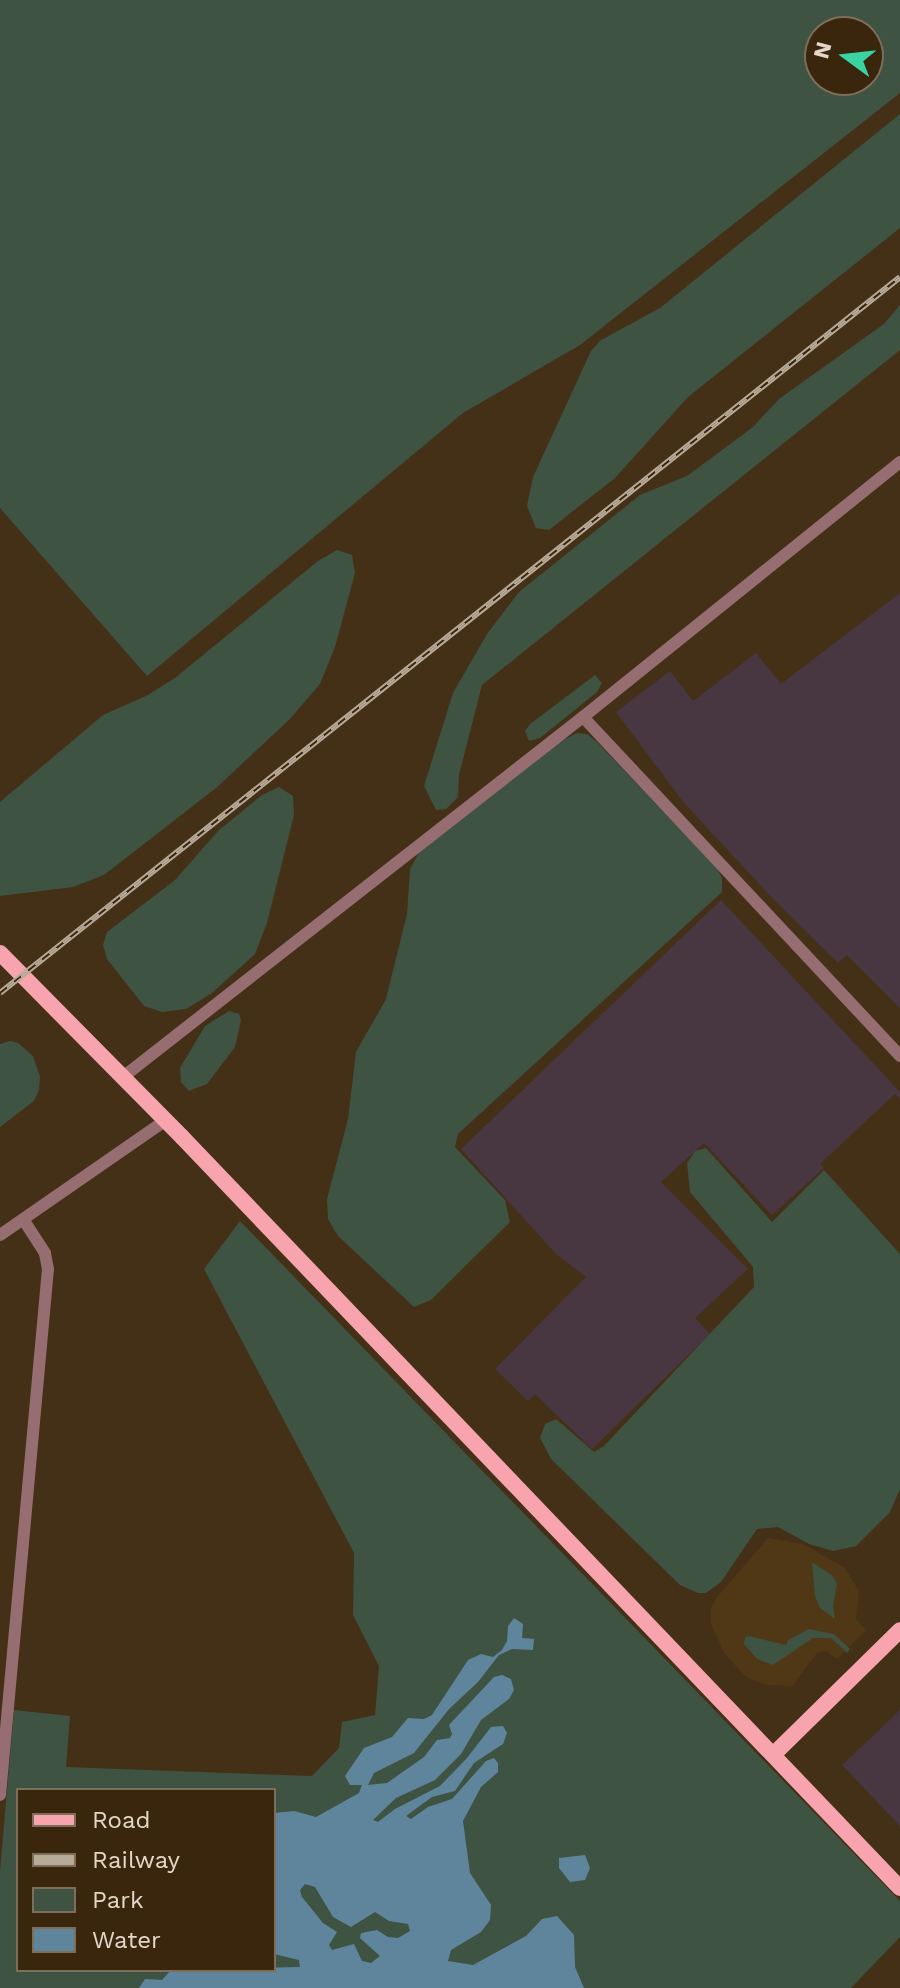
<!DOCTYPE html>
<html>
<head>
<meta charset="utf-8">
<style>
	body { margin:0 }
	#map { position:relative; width:900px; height:1988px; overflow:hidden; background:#443017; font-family:"Work Sans",sans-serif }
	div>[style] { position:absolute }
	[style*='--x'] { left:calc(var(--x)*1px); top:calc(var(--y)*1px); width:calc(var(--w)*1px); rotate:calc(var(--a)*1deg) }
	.built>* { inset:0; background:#503716 }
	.industrial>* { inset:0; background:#483641 }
	.green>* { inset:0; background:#3e5341 }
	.water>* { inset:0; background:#5f859d }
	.minor>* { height:12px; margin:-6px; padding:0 6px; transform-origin:6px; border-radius:6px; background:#966e72 }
	.major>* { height:16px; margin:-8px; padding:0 8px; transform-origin:8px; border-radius:8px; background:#f7a4ae }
	.rail>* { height:6px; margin-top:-3px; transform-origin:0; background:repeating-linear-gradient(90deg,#3a260c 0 9px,#b8aa99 0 18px); box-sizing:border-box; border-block:2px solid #b8aa99 }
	span { translate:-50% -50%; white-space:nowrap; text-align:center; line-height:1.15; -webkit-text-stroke:7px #3a260c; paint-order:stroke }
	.legend { position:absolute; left:16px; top:1788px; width:260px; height:184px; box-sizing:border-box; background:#3a260c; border:2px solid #7e6d58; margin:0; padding:10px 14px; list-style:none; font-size:24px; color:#e4d7c9 }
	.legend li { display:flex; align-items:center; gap:16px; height:40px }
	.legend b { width:40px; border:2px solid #7e6d58 }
	.north { position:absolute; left:804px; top:16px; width:80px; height:80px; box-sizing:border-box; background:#3a260c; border:2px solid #7e6d58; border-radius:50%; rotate:285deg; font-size:22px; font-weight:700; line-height:32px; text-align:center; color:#e4d7c9 }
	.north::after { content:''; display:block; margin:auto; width:28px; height:36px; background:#3ad4a4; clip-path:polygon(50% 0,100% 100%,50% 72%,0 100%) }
</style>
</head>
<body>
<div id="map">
	<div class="built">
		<i style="clip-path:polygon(768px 1538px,803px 1544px,845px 1568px,859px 1591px,856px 1619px,866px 1630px,837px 1659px,826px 1651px,817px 1653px,792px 1686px,767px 1685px,746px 1677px,724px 1653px,711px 1624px,711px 1608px,717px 1597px)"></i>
	</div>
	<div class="industrial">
		<i style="clip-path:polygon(900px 593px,900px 1008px,847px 955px,838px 963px,773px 899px,684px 803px,616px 712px,670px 671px,693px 701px,756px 653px,781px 684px)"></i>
		<i style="clip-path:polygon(721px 900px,900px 1092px,900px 1099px,895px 1094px,820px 1164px,824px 1168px,772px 1215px,704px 1143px,661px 1182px,748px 1269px,695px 1318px,710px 1334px,592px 1449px,535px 1394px,528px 1401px,495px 1369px,586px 1277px,556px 1254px,461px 1149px)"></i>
		<i style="clip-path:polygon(900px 1710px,900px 1826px,842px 1765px)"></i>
	</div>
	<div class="green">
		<i style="clip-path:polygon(evenodd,0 0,900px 0,900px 93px,580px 345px,463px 413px,147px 676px,0 508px,0 0,820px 32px,868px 32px,868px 80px,820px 80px,820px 32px)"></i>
		<i style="clip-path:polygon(900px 114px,900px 228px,688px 397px,615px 478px,549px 530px,536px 528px,527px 506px,533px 477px,591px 351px,601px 340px,660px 308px)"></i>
		<i style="clip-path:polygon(900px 305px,900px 350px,482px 685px,459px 775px,458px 797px,446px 809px,436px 810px,424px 786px,453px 693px,487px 634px,519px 592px,640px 495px,687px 476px,753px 427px,779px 399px,884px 324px)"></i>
		<i style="clip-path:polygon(337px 550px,352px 555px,355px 573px,335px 647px,320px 684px,289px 720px,216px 788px,104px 875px,73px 887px,0 896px,0 802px,103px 715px,148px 695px,175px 678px,318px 561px)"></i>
		<i style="clip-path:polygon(595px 675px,602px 683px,597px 692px,540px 738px,529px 741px,525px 731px,530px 724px)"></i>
		<i style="clip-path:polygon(577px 733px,587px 734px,597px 742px,717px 868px,722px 878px,722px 892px,458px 1134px,455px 1147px,505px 1200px,510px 1222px,431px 1300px,414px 1307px,338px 1236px,328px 1219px,327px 1199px,348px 1119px,356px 1052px,386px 999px,407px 914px,410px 869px,421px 849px,561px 741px)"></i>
		<i style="clip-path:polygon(279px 787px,293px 796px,294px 815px,267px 923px,255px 954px,212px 993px,186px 1009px,162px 1012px,144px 1006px,107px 959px,103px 945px,107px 932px,175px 880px,219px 830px,262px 795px)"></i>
		<i style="clip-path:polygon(229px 1011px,239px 1014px,241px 1020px,235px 1047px,207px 1084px,189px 1091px,181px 1082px,180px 1068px,205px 1026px)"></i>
		<i style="clip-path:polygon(10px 1041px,18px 1043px,33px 1056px,40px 1077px,39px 1090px,34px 1101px,0 1127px,0 1044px)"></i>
		<i style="clip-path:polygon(706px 1148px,772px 1222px,824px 1170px,900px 1254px,900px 1489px,890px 1512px,856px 1546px,833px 1551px,809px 1544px,778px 1527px,757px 1529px,721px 1582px,706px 1593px,698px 1593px,680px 1585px,551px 1459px,540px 1438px,545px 1424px,556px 1419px,594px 1452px,604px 1446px,754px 1287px,753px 1267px,690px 1192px,687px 1163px,695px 1151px)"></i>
		<i style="clip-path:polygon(evenodd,240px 1221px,900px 1901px,900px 1937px,851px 1988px,0 1988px,0 1871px,14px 1710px,70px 1716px,66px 1767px,312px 1776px,339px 1748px,342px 1722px,375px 1715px,379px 1666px,353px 1615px,354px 1553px,204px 1269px,240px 1221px,18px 1790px,274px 1790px,274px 1970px,18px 1970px,18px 1790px)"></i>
		<i style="clip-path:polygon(812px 1562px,833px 1576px,837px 1584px,833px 1606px,835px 1619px,820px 1608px,815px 1596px)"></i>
		<i style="clip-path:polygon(809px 1629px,834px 1634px,850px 1649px,847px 1653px,831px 1638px,813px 1638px,773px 1665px,757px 1659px,744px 1644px,745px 1637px,749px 1636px,786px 1645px,788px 1640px)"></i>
	</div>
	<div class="water">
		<i style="clip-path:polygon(evenodd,514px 1618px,523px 1624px,522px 1638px,534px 1639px,533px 1650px,512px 1649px,499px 1655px,478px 1682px,449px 1709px,414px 1753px,374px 1773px,368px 1785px,387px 1783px,424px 1757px,437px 1740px,450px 1738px,452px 1734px,449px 1725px,494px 1677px,502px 1675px,511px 1679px,514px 1690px,509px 1699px,481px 1720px,461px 1754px,435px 1780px,396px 1798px,373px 1820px,378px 1822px,395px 1809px,440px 1786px,467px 1758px,491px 1727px,503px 1726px,507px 1733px,503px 1744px,474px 1763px,455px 1791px,432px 1797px,406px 1816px,411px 1819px,428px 1807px,452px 1799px,486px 1761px,494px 1758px,498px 1763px,498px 1772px,481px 1787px,463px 1821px,470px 1873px,491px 1905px,490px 1920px,481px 1932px,451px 1950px,448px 1961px,473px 1965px,526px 1936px,542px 1919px,557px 1916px,574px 1935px,575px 1967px,584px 1988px,139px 1988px,145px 1979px,162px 1980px,171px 1970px,300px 1967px,299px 1960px,274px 1954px,274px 1813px,294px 1811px,316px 1817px,359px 1793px,362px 1785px,350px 1785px,345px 1776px,364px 1748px,392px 1737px,408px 1718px,424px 1719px,432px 1715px,468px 1660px,481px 1654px,493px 1657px,502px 1650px,507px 1641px,508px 1626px,514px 1618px,305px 1884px,315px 1887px,333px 1917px,351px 1927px,375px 1912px,389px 1921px,408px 1924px,410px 1931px,398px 1938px,388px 1937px,377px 1930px,361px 1933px,360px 1938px,380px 1956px,371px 1963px,362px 1961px,354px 1944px,332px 1950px,329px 1945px,337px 1932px,323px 1923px,302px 1897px,300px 1890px,305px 1884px)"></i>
		<i style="clip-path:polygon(585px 1855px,590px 1868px,585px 1880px,570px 1882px,559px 1868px,559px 1858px)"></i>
	</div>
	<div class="minor">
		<i style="--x:583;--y:717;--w:464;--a:46.9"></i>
		<i style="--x:123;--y:1077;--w:584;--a:-38.05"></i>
		<i style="--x:583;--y:717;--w:407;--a:-38.8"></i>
		<i style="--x:0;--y:1235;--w:202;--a:-34.7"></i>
		<i style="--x:0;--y:1795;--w:528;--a:-84.79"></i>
		<i style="--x:48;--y:1269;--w:16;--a:-101"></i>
		<i style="--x:45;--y:1253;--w:40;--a:-122.9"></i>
	</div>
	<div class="major">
		<i style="--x:0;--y:953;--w:259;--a:45.3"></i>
		<i style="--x:182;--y:1137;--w:1039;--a:46.29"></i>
		<i style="--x:773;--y:1755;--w:178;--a:-44.5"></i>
	</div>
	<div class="rail">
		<i style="--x:0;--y:993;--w:1150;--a:-38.5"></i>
	</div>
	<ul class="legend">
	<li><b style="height:10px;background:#f7a4ae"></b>Road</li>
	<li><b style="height:10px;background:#b8aa99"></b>Railway</li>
	<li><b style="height:22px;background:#3e5341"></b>Park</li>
	<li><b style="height:22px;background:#5f859d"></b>Water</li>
	</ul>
	<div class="north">N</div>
</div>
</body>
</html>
